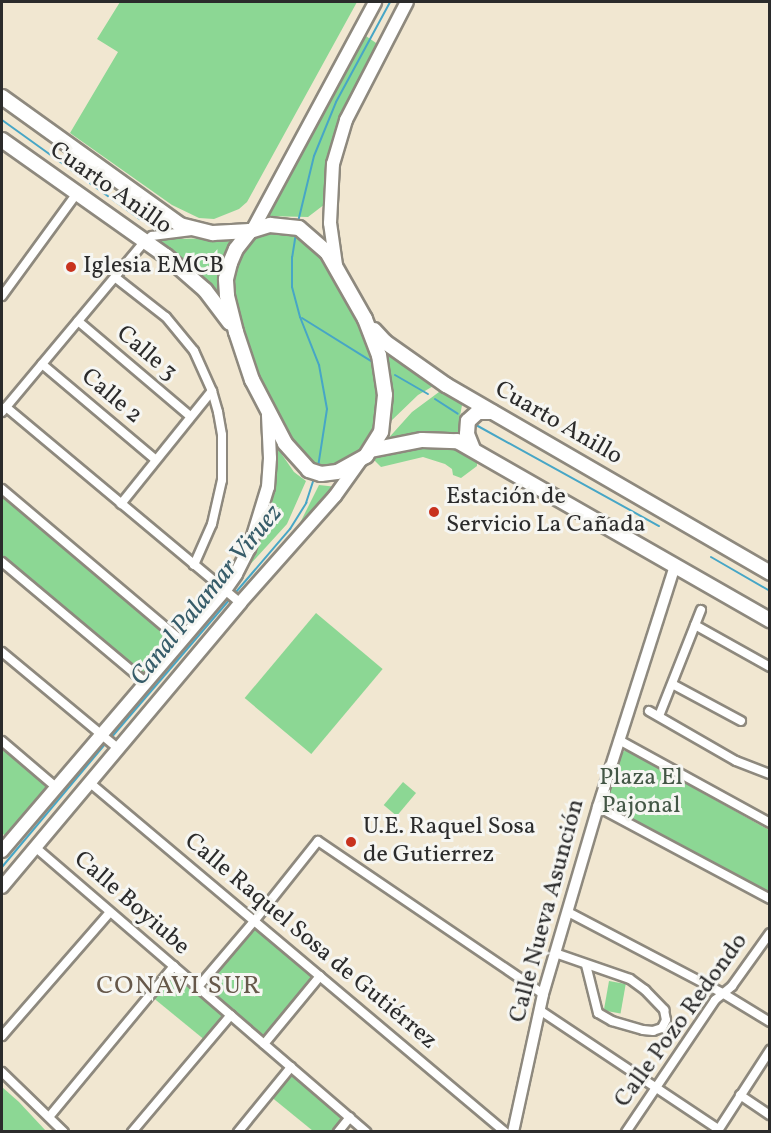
<!DOCTYPE html>
<html>
<head>
<meta charset="utf-8">
<style>
	body { margin:0 }
	#map { position:relative; width:771px; height:1133px; overflow:hidden; background:#f1e7d1; font-family:Vollkorn,serif }
	div>[style] { position:absolute }
	[style*='--x'] { left:calc(var(--x)*1px); top:calc(var(--y)*1px); width:calc(var(--w)*1px); rotate:calc(var(--a)*1deg) }
	.green>* { inset:0; background:#8cd794; transform-origin:0 0 }
	.stream>* { height:2px; margin:-1px; padding:0 1px; transform-origin:1px; border-radius:1px; background:#47a6c6 }
	.roads { filter:drop-shadow(2px 0 #8e897e) drop-shadow(-2px 0 #8e897e) drop-shadow(0 2px #8e897e) drop-shadow(0 -2px #8e897e) }
	.minor>* { height:8px; margin:-4px; padding:0 4px; transform-origin:4px; border-radius:4px; background:#fff }
	.tertiary>* { height:10px; margin:-5px; padding:0 5px; transform-origin:5px; border-radius:5px; background:#fff }
	.secondary>* { height:12px; margin:-6px; padding:0 6px; transform-origin:6px; border-radius:6px; background:#fff }
	.trunk>* { height:14px; margin:-7px; padding:0 7px; transform-origin:7px; border-radius:7px; background:#fff }
	.dots>* { width:16px; height:16px; translate:-50% -50%; box-sizing:border-box; border:3px solid #f6f6f2; border-radius:50% }
	span { translate:-50% -50%; white-space:nowrap; text-align:center; line-height:1.15; -webkit-text-stroke:6px #f6f6f2; paint-order:stroke }
	.street-label { font-size:24px; color:#2b2b2b }
	.poi-label { font-size:24px; color:#2b2b2b }
	.left { translate:0 -50%; text-align:left }
	.park-label { font-size:24px; color:#435645 }
	.water-label { font-size:26px; color:#365c69; font-style:italic }
	.neighbourhood-label { font-size:26px; color:#66584a; letter-spacing:1.5px }
	.frame { position:absolute; inset:0; border:3px solid #2b2b2b; pointer-events:none }
</style>
</head>
<body>
<div id="map">
	<div class="green">
		<i style="clip-path:polygon(120px 2px,357px 2px,247px 202px,239px 209px,214px 219px,199px 218px,172px 205px,70px 133px,118px 52px,97px 39px)"></i>
		<i style="clip-path:polygon(363px 34px,379px 45px,342px 119px,325px 204px,308px 217px,265px 216px)"></i>
		<i style="clip-path:polygon(284px 230px,299px 234px,323px 256px,359px 318px,377px 365px,379px 416px,370px 443px,359px 453px,324px 470px,310px 464px,276px 418px,248px 357px,230px 284px,234px 264px,253px 239px,265px 232px)"></i>
		<i style="clip-path:polygon(235px 238px,223px 262px,219px 279px,222px 304px,152px 242px,165px 239px)"></i>
		<i style="clip-path:polygon(384px 346px,396px 358px,435px 385px,418px 395px,390px 422px,390px 375px)"></i>
		<i style="clip-path:polygon(447px 390px,463px 400px,459px 421px,462px 437px,385px 442px,412px 412px,439px 392px)"></i>
		<i style="clip-path:polygon(445px 444px,459px 446px,477px 459px,477px 466px,461px 478px,453px 475px,452px 469px,445px 464px,423px 457px,381px 467px,373px 459px,383px 453px)"></i>
		<i style="clip-path:polygon(276px 446px,294px 472px,306px 481px,287px 524px,245px 570px,254px 550px,274px 469px)"></i>
		<i style="clip-path:polygon(319px 485px,337px 487px,300px 529px,298px 527px)"></i>
		<i style="clip-path:polygon(2px 495px,169px 635px,171px 643px,146px 672px,138px 673px,2px 557px)"></i>
		<i style="left:316px;top:613px;width:87px;height:111px;rotate:40deg"></i>
		<i style="clip-path:polygon(2px 747px,49px 787px,6px 837px,2px 833px)"></i>
		<i style="clip-path:polygon(626px 750px,769px 830px,769px 893px,603px 806px,618px 755px)"></i>
		<i style="left:403px;top:782px;width:17px;height:30px;rotate:40deg"></i>
		<i style="clip-path:polygon(258px 927px,313px 977px,314px 981px,263px 1038px,206px 989px,207px 985px,252px 930px)"></i>
		<i style="clip-path:polygon(170px 976px,176px 976px,223px 1016px,223px 1021px,206px 1041px,151px 996px)"></i>
		<i style="left:609px;top:981px;width:17px;height:30px;rotate:10deg"></i>
		<i style="clip-path:polygon(287px 1076px,293px 1076px,340px 1112px,342px 1119px,332px 1131px,313px 1131px,270px 1096px)"></i>
		<i style="clip-path:polygon(2px 1087px,19px 1102px,46px 1131px,2px 1131px)"></i>
	</div>
	<div class="stream">
		<i style="--x:2;--y:120;--w:170;--a:35.7"></i>
		<i style="--x:298;--y:222;--w:68;--a:-76.4"></i>
		<i style="--x:314;--y:156;--w:58;--a:-67.8"></i>
		<i style="--x:336;--y:102;--w:114;--a:-61.6"></i>
		<i style="--x:296;--y:233;--w:24;--a:99"></i>
		<i style="--x:292;--y:257;--w:30;--a:90"></i>
		<i style="--x:292;--y:287;--w:31;--a:75"></i>
		<i style="--x:300;--y:317;--w:52;--a:68.4"></i>
		<i style="--x:319;--y:365;--w:45;--a:79.7"></i>
		<i style="--x:327;--y:409;--w:59;--a:98.8"></i>
		<i style="--x:302;--y:318;--w:81;--a:31.9"></i>
		<i style="--x:395;--y:375;--w:38;--a:30"></i>
		<i style="--x:435;--y:399;--w:27;--a:33"></i>
		<i style="--x:476;--y:425;--w:209;--a:28.9"></i>
		<i style="--x:711;--y:557;--w:68;--a:30"></i>
		<i style="--x:110;--y:739;--w:277;--a:-49.4"></i>
		<i style="--x:290;--y:529;--w:31;--a:-58"></i>
		<i style="--x:306;--y:503;--w:26;--a:-72"></i>
		<i style="--x:2;--y:867;--w:162;--a:-50"></i>
	</div>
	<div class="roads">
		<div class="minor">
			<i style="--x:116;--y:278;--w:63;--a:38"></i>
			<i style="--x:166;--y:317;--w:44;--a:50.5"></i>
			<i style="--x:194;--y:351;--w:44;--a:65.8"></i>
			<i style="--x:212;--y:391;--w:22;--a:74"></i>
			<i style="--x:218;--y:412;--w:23;--a:80"></i>
			<i style="--x:222;--y:435;--w:45;--a:90"></i>
			<i style="--x:222;--y:480;--w:45;--a:102.8"></i>
			<i style="--x:212;--y:524;--w:45;--a:113.7"></i>
			<i style="--x:2;--y:296;--w:127;--a:-53.9"></i>
			<i style="--x:78;--y:321;--w:147;--a:40.3"></i>
			<i style="--x:42;--y:364;--w:148;--a:40.1"></i>
			<i style="--x:6;--y:407;--w:305;--a:39.9"></i>
			<i style="--x:2;--y:412;--w:222;--a:-50.1"></i>
			<i style="--x:144;--y:242;--w:10;--a:-37"></i>
			<i style="--x:152;--y:236;--w:40;--a:-7.1"></i>
			<i style="--x:2;--y:489;--w:236;--a:40.2"></i>
			<i style="--x:121;--y:504;--w:145;--a:-51.2"></i>
			<i style="--x:2;--y:562;--w:188;--a:40"></i>
			<i style="--x:695;--y:625;--w:86;--a:29.2"></i>
			<i style="--x:2;--y:652;--w:152;--a:39.7"></i>
			<i style="--x:674;--y:685;--w:76;--a:28.2"></i>
			<i style="--x:649;--y:711;--w:100;--a:29.9"></i>
			<i style="--x:736;--y:761;--w:36;--a:21"></i>
			<i style="--x:659;--y:716;--w:114;--a:-68.4"></i>
			<i style="--x:619;--y:740;--w:172;--a:28.8"></i>
			<i style="--x:2;--y:741;--w:72;--a:40.5"></i>
			<i style="--x:89;--y:782;--w:544;--a:40.08"></i>
			<i style="--x:598;--y:807;--w:195;--a:28.1"></i>
			<i style="--x:35;--y:847;--w:437;--a:40.7"></i>
			<i style="--x:568;--y:912;--w:176;--a:27.7"></i>
			<i style="--x:724;--y:994;--w:54;--a:31.3"></i>
			<i style="--x:555;--y:953;--w:79;--a:19.1"></i>
			<i style="--x:630;--y:979;--w:19;--a:36"></i>
			<i style="--x:645;--y:990;--w:28;--a:46"></i>
			<i style="--x:664;--y:1010;--w:10;--a:79"></i>
			<i style="--x:666;--y:1020;--w:9;--a:117"></i>
			<i style="--x:662;--y:1028;--w:9;--a:162"></i>
			<i style="--x:653;--y:1031;--w:10;--a:-174"></i>
			<i style="--x:643;--y:1030;--w:32;--a:-164"></i>
			<i style="--x:612;--y:1021;--w:16;--a:-150"></i>
			<i style="--x:598;--y:1013;--w:49;--a:-104"></i>
			<i style="--x:198;--y:987;--w:88;--a:-49.6"></i>
			<i style="--x:255;--y:920;--w:101;--a:-51.4"></i>
			<i style="--x:318;--y:841;--w:272;--a:34.2"></i>
			<i style="--x:541;--y:1011;--w:213;--a:33.7"></i>
			<i style="--x:2;--y:1036;--w:164;--a:-48.9"></i>
			<i style="--x:264;--y:1044;--w:88;--a:-50.5"></i>
			<i style="--x:2;--y:1072;--w:86;--a:44.1"></i>
			<i style="--x:740;--y:1095;--w:36;--a:34"></i>
			<i style="--x:49;--y:1117;--w:196;--a:-50.4"></i>
			<i style="--x:132;--y:1132;--w:153;--a:-49.8"></i>
			<i style="--x:238;--y:1132;--w:84;--a:-50.8"></i>
			<i style="--x:338;--y:1132;--w:19;--a:-51"></i>
			<i style="--x:626;--y:1132;--w:159;--a:-56"></i>
			<i style="--x:715;--y:1000;--w:22;--a:-39"></i>
			<i style="--x:732;--y:986;--w:65;--a:-54.4"></i>
			<i style="--x:717;--y:1132;--w:98;--a:-57.1"></i>
		</div>
		<div class="tertiary">
			<i style="--x:513;--y:1132;--w:141;--a:-77.7"></i>
			<i style="--x:543;--y:994;--w:195;--a:-73.6"></i>
			<i style="--x:598;--y:807;--w:253;--a:-72.3"></i>
		</div>
		<div class="secondary">
			<i style="--x:253;--y:229;--w:258;--a:-61.7"></i>
			<i style="--x:336;--y:265;--w:42;--a:-98.1"></i>
			<i style="--x:330;--y:223;--w:59;--a:-87.1"></i>
			<i style="--x:333;--y:164;--w:46;--a:-73.5"></i>
			<i style="--x:346;--y:120;--w:133;--a:-62.7"></i>
			<i style="--x:2;--y:851;--w:343;--a:-49.5"></i>
			<i style="--x:225;--y:590;--w:19;--a:-55"></i>
			<i style="--x:236;--y:574;--w:28;--a:-63"></i>
			<i style="--x:249;--y:549;--w:65;--a:-73"></i>
			<i style="--x:268;--y:487;--w:29;--a:-86"></i>
			<i style="--x:270;--y:458;--w:43;--a:-92.7"></i>
			<i style="--x:2;--y:887;--w:371;--a:-50"></i>
			<i style="--x:240;--y:603;--w:143;--a:-48.4"></i>
			<i style="--x:335;--y:496;--w:43;--a:-54.5"></i>
		</div>
		<div class="trunk">
			<i style="--x:2;--y:97;--w:219;--a:35.7"></i>
			<i style="--x:180;--y:225;--w:34;--a:14"></i>
			<i style="--x:213;--y:233;--w:37;--a:-3"></i>
			<i style="--x:2;--y:140;--w:201;--a:35.3"></i>
			<i style="--x:166;--y:256;--w:52;--a:41.1"></i>
			<i style="--x:205;--y:290;--w:41;--a:52.9"></i>
			<i style="--x:270;--y:225;--w:29;--a:6"></i>
			<i style="--x:299;--y:228;--w:37;--a:41"></i>
			<i style="--x:327;--y:252;--w:77;--a:60.4"></i>
			<i style="--x:365;--y:319;--w:39;--a:69"></i>
			<i style="--x:379;--y:355;--w:40;--a:81.5"></i>
			<i style="--x:385;--y:395;--w:37;--a:96"></i>
			<i style="--x:381;--y:432;--w:28;--a:122"></i>
			<i style="--x:366;--y:456;--w:33;--a:151"></i>
			<i style="--x:337;--y:472;--w:16;--a:173"></i>
			<i style="--x:321;--y:474;--w:13;--a:-162"></i>
			<i style="--x:309;--y:470;--w:36;--a:-132"></i>
			<i style="--x:285;--y:443;--w:71;--a:-117.6"></i>
			<i style="--x:252;--y:380;--w:51;--a:-108.4"></i>
			<i style="--x:236;--y:332;--w:38;--a:-104"></i>
			<i style="--x:227;--y:295;--w:16;--a:-94"></i>
			<i style="--x:226;--y:279;--w:16;--a:-76"></i>
			<i style="--x:230;--y:263;--w:15;--a:-67"></i>
			<i style="--x:236;--y:249;--w:23;--a:-52"></i>
			<i style="--x:250;--y:231;--w:21;--a:-17"></i>
			<i style="--x:374;--y:330;--w:16;--a:47"></i>
			<i style="--x:385;--y:342;--w:75;--a:35.2"></i>
			<i style="--x:446;--y:385;--w:375;--a:30.1"></i>
			<i style="--x:473;--y:449;--w:16;--a:-112"></i>
			<i style="--x:467;--y:434;--w:13;--a:-86"></i>
			<i style="--x:468;--y:421;--w:13;--a:-42"></i>
			<i style="--x:478;--y:412;--w:14;--a:0"></i>
			<i style="--x:371;--y:450;--w:52;--a:-11.1"></i>
			<i style="--x:422;--y:440;--w:35;--a:2"></i>
			<i style="--x:457;--y:441;--w:361;--a:29.8"></i>
		</div>
	</div>
	<div class="dots">
		<i style="left:71px;top:267px;background:#c8321e"></i>
		<i style="left:434px;top:512px;background:#c8321e"></i>
		<i style="left:351px;top:842px;background:#c8321e"></i>
	</div>
	<div class="street-label">
		<span style="left:110px;top:189px;rotate:35deg">Cuarto Anillo</span>
		<span style="left:146px;top:354px;rotate:40deg">Calle 3</span>
		<span style="left:111px;top:397px;rotate:40deg">Calle 2</span>
		<span style="left:558px;top:424px;rotate:30deg">Cuarto Anillo</span>
		<span style="left:131px;top:904px;rotate:41deg">Calle Boyiube</span>
		<span style="left:548px;top:911px;rotate:-75deg">Calle Nueva Asunción</span>
		<span style="left:310px;top:942px;rotate:40deg">Calle Raquel Sosa de Gutiérrez</span>
		<span style="left:682px;top:1021px;rotate:-54deg">Calle Pozo Redondo</span>
	</div>
	<div class="poi-label">
		<span class="left" style="left:83px;top:267px">Iglesia EMCB</span>
		<span class="left" style="left:446px;top:512px">Estación de<br>Servicio La Cañada</span>
		<span class="left" style="left:363px;top:842px">U.E. Raquel Sosa<br>de Gutierrez</span>
	</div>
	<div class="park-label">
		<span style="left:641px;top:793px">Plaza El<br>Pajonal</span>
	</div>
	<div class="water-label">
		<span style="left:207px;top:596px;rotate:-51deg">Canal Palamar Viruez</span>
	</div>
	<div class="neighbourhood-label">
		<span style="left:179px;top:987px">CONAVI SUR</span>
	</div>
	<div class="frame"></div>
</div>
</body>
</html>
